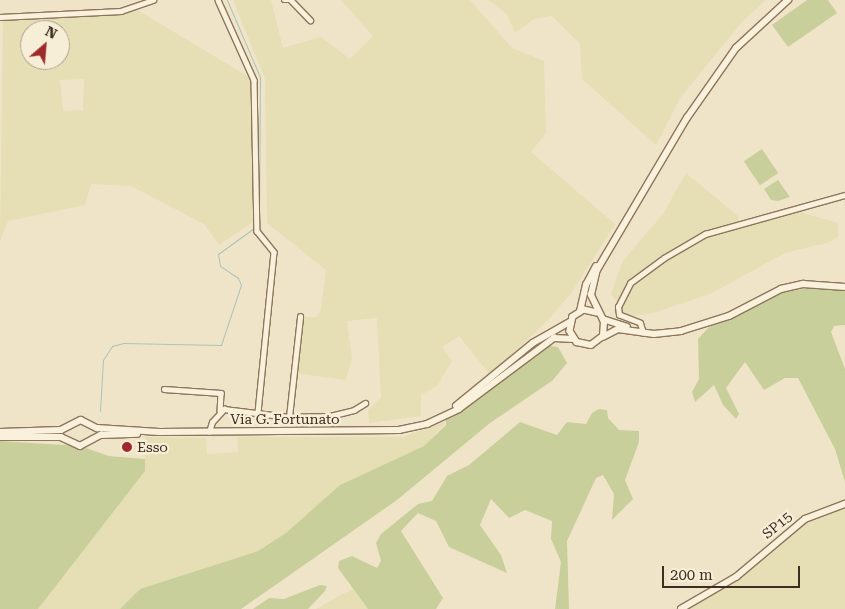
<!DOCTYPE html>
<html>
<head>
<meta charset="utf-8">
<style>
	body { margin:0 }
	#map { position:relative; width:845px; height:609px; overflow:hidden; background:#f0e4c8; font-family:"Roboto Serif",serif }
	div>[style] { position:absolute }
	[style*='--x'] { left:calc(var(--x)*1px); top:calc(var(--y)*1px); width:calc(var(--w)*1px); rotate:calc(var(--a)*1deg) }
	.farmland>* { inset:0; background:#e6deb5 }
	.green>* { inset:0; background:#c9cf9b; transform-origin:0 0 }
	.stream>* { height:1px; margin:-0.5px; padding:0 0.5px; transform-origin:0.5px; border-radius:0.5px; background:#a9c4bc }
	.roads { filter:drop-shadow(1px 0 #8d765c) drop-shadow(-1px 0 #8d765c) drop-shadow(0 1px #8d765c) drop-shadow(0 -1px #8d765c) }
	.street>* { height:4.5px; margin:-2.25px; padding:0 2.25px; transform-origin:2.25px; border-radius:2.25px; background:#faf1dc }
	.secondary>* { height:5.5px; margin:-2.75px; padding:0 2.75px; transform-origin:2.75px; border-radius:2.75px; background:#faf1dc }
	.dots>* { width:14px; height:14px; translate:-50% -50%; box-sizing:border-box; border:2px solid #f7eed8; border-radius:50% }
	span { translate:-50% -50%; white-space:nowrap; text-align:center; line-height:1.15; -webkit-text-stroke:4.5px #f7eed8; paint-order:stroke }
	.street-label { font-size:14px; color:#3d2e20 }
	.poi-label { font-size:14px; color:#3d2e20 }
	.left { translate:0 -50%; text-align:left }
	.north { position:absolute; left:20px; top:20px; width:50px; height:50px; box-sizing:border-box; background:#f7eed8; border:1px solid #ada18e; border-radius:50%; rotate:27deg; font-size:14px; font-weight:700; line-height:20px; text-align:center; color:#3d2e20 }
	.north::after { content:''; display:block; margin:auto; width:18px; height:22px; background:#9e2a2b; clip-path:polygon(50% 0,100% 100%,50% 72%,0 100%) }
	.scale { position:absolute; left:662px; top:566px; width:138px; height:22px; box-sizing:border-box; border:2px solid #3d2e20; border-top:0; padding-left:6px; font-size:15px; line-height:18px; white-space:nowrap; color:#3d2e20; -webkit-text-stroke:4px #f7eed8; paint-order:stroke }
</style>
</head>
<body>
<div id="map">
	<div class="farmland">
		<i style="clip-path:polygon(233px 0,271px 0,283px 48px,321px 37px,350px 59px,373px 36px,341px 0,470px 0,512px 48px,544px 61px,546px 133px,531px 152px,615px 224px,572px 292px,547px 321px,490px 375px,459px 336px,442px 347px,452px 361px,437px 386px,421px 395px,421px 416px,369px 423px,368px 410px,381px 398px,377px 318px,347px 321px,352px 358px,346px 380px,294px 373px,300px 317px,316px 317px,321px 310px,326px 270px,267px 223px,265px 79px)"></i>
		<i style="clip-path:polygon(488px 0,766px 0,741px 23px,681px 97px,656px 145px,582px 79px,580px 44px,552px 16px,534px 19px,515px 33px,507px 14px)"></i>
		<i style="clip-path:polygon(evenodd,134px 8px,254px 80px,256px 220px,219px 245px,204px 224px,131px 186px,91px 184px,85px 205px,8px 221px,0 241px,3px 17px,134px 8px,30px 30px,60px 30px,60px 60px,30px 60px,30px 30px,134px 8px,84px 79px,83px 110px,63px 111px,60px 80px,84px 79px)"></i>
		<i style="clip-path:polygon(686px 173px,738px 216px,739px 225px,796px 211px,838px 223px,838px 236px,830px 242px,785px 253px,710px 294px,653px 313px,622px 318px,621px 298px,616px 301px,611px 294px,618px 274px,623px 261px,663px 214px)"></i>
		<i style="clip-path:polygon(447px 421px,424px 446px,340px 485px,286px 533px,258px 551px,140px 589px,120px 609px,38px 609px,145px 471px,145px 437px,206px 438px,207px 454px,238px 452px,237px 437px,403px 437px)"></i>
		<i style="clip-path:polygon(845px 504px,845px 609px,681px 609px,736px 577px,805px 519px)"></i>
		<i style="clip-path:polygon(353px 589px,368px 609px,316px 609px,337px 597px)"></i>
	</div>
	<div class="green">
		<i style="clip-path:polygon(807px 0,828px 0,837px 13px,788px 47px,772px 25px)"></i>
		<i style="left:762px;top:149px;width:29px;height:22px;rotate:56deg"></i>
		<i style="clip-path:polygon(778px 180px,790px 197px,778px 201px,771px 200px,764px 189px)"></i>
		<i style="clip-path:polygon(809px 288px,845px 291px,845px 325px,834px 326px,831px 332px,845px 369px,845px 482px,835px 449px,798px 378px,785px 378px,764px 390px,745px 362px,726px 388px,739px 414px,736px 419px,723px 405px,714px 385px,695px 402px,692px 392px,699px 379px,698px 339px,709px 327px,785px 292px)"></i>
		<i style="clip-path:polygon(542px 345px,558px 347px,567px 363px,552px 381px,490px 423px,397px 500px,241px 609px,120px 609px,140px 589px,258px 551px,286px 533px,340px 485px,424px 446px,446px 425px,446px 416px)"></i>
		<i style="clip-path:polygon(599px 409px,607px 410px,608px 418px,619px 430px,639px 431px,639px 442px,625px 480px,633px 499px,612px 520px,614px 494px,603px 475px,596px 478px,567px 541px,569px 609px,555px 609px,561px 562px,551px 539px,552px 521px,525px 510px,509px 518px,491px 499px,480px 525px,501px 555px,507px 573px,449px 547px,436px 521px,418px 513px,401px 531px,443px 598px,436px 609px,368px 609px,338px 568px,339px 561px,352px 556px,377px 568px,381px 561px,376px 543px,381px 534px,418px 504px,432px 501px,447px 476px,469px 465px,520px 422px,557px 435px,567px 422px,586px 424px,592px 413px)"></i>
		<i style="clip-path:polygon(0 441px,80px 446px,109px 456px,145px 459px,145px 471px,38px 609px,0 609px)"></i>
		<i style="clip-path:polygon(320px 585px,327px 586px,325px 591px,308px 609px,253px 609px,269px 598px,284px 599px)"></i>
	</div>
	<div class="stream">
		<i style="--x:227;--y:0;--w:84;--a:66.8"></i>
		<i style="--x:260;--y:77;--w:143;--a:90.4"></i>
		<i style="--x:100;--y:411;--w:51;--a:-86.6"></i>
		<i style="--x:103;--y:360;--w:17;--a:-57"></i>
		<i style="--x:112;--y:346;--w:11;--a:-15"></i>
		<i style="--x:123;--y:343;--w:98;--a:1.2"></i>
		<i style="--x:221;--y:345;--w:63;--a:-71.6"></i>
		<i style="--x:241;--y:285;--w:8;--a:-113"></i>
		<i style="--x:238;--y:278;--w:22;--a:-146"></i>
		<i style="--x:220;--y:266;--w:12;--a:-99"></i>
		<i style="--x:218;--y:254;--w:44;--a:-35.8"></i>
	</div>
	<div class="roads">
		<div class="street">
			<i style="--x:218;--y:0;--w:88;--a:65.8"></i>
			<i style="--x:254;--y:80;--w:151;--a:88.9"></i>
			<i style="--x:257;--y:231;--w:27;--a:51"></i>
			<i style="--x:274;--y:252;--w:162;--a:95.7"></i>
			<i style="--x:284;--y:0;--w:7;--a:0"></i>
			<i style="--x:291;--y:0;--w:28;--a:46"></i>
			<i style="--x:0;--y:17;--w:121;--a:-2.8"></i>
			<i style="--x:121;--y:11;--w:34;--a:-19"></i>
			<i style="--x:643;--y:333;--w:10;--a:-107"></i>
			<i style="--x:640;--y:323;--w:22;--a:-159"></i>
			<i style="--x:619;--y:315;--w:8;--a:-97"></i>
			<i style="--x:618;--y:307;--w:27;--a:-63"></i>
			<i style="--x:630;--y:283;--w:42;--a:-36.3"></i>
			<i style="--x:664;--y:258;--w:48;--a:-30.3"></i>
			<i style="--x:705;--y:234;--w:145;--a:-15.6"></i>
			<i style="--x:164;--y:389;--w:57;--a:4"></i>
			<i style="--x:221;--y:393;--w:18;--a:93"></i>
			<i style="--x:289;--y:417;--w:101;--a:-83.7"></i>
			<i style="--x:209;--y:432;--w:10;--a:-73"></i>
			<i style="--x:212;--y:422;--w:18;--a:-47"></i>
			<i style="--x:224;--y:409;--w:65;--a:7"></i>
			<i style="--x:289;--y:417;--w:41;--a:-1.4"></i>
			<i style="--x:330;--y:416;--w:25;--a:-14"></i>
			<i style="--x:354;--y:410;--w:13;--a:-32"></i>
		</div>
		<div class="secondary">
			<i style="--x:580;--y:311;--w:27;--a:-77"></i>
			<i style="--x:586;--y:285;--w:21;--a:-62"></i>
			<i style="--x:597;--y:313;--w:13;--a:-167"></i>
			<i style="--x:584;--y:310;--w:13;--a:148"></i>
			<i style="--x:573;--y:317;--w:14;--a:102"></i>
			<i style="--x:570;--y:331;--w:13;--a:58"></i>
			<i style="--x:577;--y:342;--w:14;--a:12"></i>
			<i style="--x:591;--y:345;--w:15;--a:-37"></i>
			<i style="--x:603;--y:336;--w:14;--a:-86"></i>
			<i style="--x:604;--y:322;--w:30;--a:-116"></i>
			<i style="--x:591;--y:295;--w:26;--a:-77"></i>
			<i style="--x:597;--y:270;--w:177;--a:-59.4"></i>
			<i style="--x:687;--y:118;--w:85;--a:-55"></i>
			<i style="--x:736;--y:48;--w:71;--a:-42.7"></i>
			<i style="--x:603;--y:319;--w:25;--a:18"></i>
			<i style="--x:603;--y:337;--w:17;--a:-28"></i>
			<i style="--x:618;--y:329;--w:36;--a:8"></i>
			<i style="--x:654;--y:334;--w:27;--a:-6"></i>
			<i style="--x:681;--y:331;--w:50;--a:-17.4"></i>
			<i style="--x:729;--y:316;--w:59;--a:-27.4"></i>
			<i style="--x:781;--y:289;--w:23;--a:-13"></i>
			<i style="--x:803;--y:284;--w:42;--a:4.1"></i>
			<i style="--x:456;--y:406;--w:99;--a:-39.3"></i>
			<i style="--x:533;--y:343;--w:43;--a:-29.6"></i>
			<i style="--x:0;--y:432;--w:61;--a:-1.9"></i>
			<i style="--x:61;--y:430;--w:22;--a:-27"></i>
			<i style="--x:81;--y:420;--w:18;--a:27"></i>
			<i style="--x:97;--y:428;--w:62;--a:3.7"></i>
			<i style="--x:159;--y:432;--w:240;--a:-0.5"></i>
			<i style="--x:399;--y:430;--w:29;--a:-12"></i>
			<i style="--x:427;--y:424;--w:35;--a:-25"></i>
			<i style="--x:459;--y:409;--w:119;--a:-36.8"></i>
			<i style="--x:554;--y:338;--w:20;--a:3"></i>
			<i style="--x:0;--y:437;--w:61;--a:0"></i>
			<i style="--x:61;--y:437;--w:21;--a:25"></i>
			<i style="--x:80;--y:446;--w:24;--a:-28"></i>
			<i style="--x:101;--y:435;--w:36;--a:-2"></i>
			<i style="--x:681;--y:609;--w:64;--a:-30.2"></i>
			<i style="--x:736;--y:577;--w:90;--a:-40"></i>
			<i style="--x:805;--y:519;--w:43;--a:-20.6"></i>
		</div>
	</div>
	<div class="dots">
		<i style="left:127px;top:447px;background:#9e2a2b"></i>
	</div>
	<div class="street-label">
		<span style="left:285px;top:419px">Via G. Fortunato</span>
		<span style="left:777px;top:525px;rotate:-40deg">SP15</span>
	</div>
	<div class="poi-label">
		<span class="left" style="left:137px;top:447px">Esso</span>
	</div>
	<div class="north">N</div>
	<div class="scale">200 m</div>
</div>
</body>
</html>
